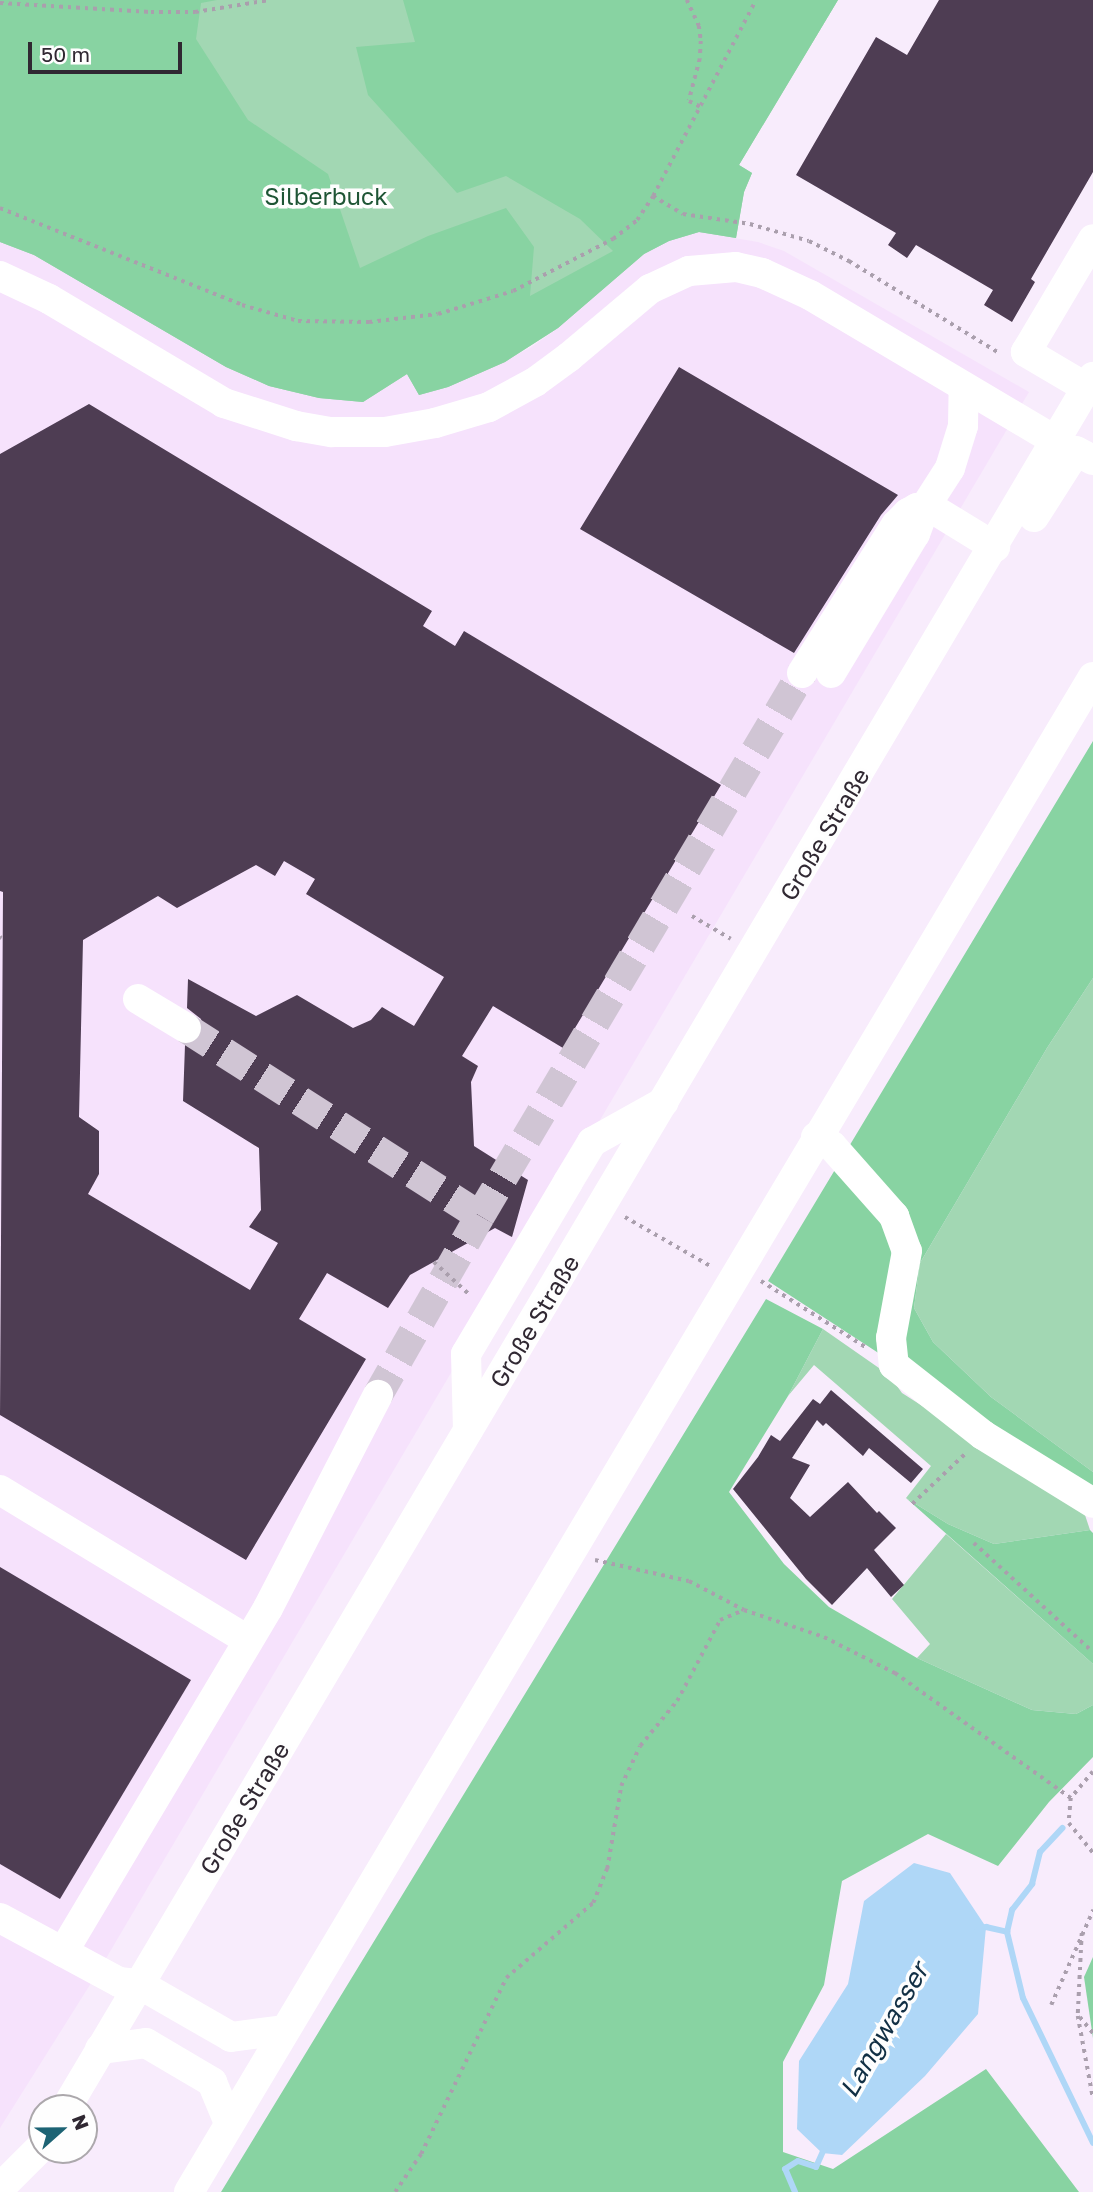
<!DOCTYPE html>
<html>
<head>
<meta charset="utf-8">
<style>
	body { margin:0 }
	#map { position:relative; width:1093px; height:2192px; overflow:hidden; background:#f8ecfc; font-family:"Golos Text",sans-serif }
	div>[style] { position:absolute }
	[style*='--x'] { left:calc(var(--x)*1px); top:calc(var(--y)*1px); width:calc(var(--w)*1px); rotate:calc(var(--a)*1deg) }
	.built>* { inset:0; background:#f6e2fc }
	.green>* { inset:0; background:#a2d7b3 }
	.forest>* { inset:0; background:#88d3a2 }
	.water>* { inset:0; background:#afd7f7 }
	.stream>* { height:6px; margin:-3px; padding:0 3px; transform-origin:3px; border-radius:3px; background:#afd7f7 }
	.building>* { inset:0; background:#4e3d53 }
	.minor-tunnel>* { height:30px; margin-top:-15px; transform-origin:0; background:repeating-linear-gradient(90deg,#d0c5d4 0 30px,transparent 0 45px) }
	.path>* { height:3.5px; margin-top:-1.75px; transform-origin:0; background:repeating-linear-gradient(90deg,#aa9fad 0 3.5px,transparent 0 8.5px) }
	.minor>* { height:30px; margin:-15px; padding:0 15px; transform-origin:15px; border-radius:15px; background:#fff }
	span { translate:-50% -50%; white-space:nowrap; text-align:center; line-height:1.15; -webkit-text-stroke:7px #fefefe; paint-order:stroke }
	.park-label { font-size:24px; color:#1e5535 }
	.street-label { font-size:24px; color:#302832 }
	.water-label { font-size:26px; color:#112f44; font-style:italic }
	.north { position:absolute; left:28px; top:2094px; width:70px; height:70px; box-sizing:border-box; background:#fefefe; border:2px solid #aca8ac; border-radius:50%; rotate:69deg; font-size:19px; font-weight:700; line-height:28px; text-align:center; color:#302832 }
	.north::after { content:''; display:block; margin:auto; width:24px; height:32px; background:#1d6374; clip-path:polygon(50% 0,100% 100%,50% 72%,0 100%) }
	.scale { position:absolute; left:28px; top:42px; width:154px; height:32px; box-sizing:border-box; border:4px solid #302832; border-top:0; padding-left:9px; font-size:21px; line-height:24px; white-space:nowrap; color:#302832; -webkit-text-stroke:5px #fefefe; paint-order:stroke }
</style>
</head>
<body>
<div id="map">
	<div class="built">
		<i style="clip-path:polygon(699px 232px,758px 242px,784px 251px,1029px 392px,98px 1972px,0 2128px,0 242px,34px 255px,226px 367px,269px 386px,319px 398px,408px 374px,419px 395px,478px 374px,530px 348px,558px 328px,644px 254px,669px 241px)"></i>
	</div>
	<div class="green">
		<i style="clip-path:polygon(0 0,838px 0,739px 165px,752px 173px,744px 192px,736px 238px,699px 232px,669px 241px,644px 254px,558px 328px,505px 362px,448px 387px,419px 395px,407px 374px,363px 402px,319px 398px,269px 386px,226px 367px,34px 255px,0 242px)"></i>
		<i style="clip-path:polygon(1093px 978px,1093px 1472px,991px 1397px,933px 1342px,914px 1308px,920px 1263px,1047px 1048px)"></i>
		<i style="clip-path:polygon(823px 1329px,889px 1375px,902px 1393px,1059px 1493px,1085px 1515px,1090px 1530px,994px 1544px,948px 1524px,906px 1498px,931px 1466px,814px 1365px,788px 1396px)"></i>
		<i style="clip-path:polygon(946px 1534px,1093px 1664px,1093px 1705px,1076px 1714px,1032px 1710px,917px 1658px,930px 1644px,892px 1599px)"></i>
	</div>
	<div class="forest">
		<i style="clip-path:polygon(0 0,217px 0,201px 3px,196px 39px,248px 120px,328px 174px,360px 268px,428px 236px,506px 208px,534px 247px,530px 296px,613px 251px,580px 219px,506px 176px,457px 193px,368px 95px,356px 47px,415px 42px,403px 0,838px 0,739px 165px,752px 173px,744px 192px,736px 238px,699px 232px,669px 241px,644px 254px,558px 328px,505px 362px,448px 387px,419px 395px,407px 374px,363px 402px,319px 398px,269px 386px,226px 367px,34px 255px,0 242px)"></i>
		<i style="clip-path:polygon(1093px 741px,1093px 978px,1047px 1048px,920px 1263px,914px 1308px,933px 1342px,991px 1397px,1093px 1472px,1093px 1493px,768px 1281px)"></i>
		<i style="clip-path:polygon(766px 1299px,823px 1329px,788px 1396px,729px 1492px,784px 1564px,829px 1607px,917px 1658px,1032px 1710px,1076px 1714px,1093px 1705px,1093px 1757px,1049px 1802px,998px 1866px,928px 1834px,842px 1881px,824px 1985px,783px 2062px,783px 2152px,833px 2169px,986px 2069px,1079px 2192px,221px 2192px)"></i>
		<i style="clip-path:polygon(906px 1498px,948px 1524px,994px 1544px,1090px 1530px,1093px 1533px,1093px 1664px)"></i>
		<i style="clip-path:polygon(1093px 1957px,1093px 2038px,1084px 1977px)"></i>
	</div>
	<div class="water">
		<i style="clip-path:polygon(914px 1863px,950px 1873px,986px 1927px,978px 2014px,925px 2076px,842px 2155px,822px 2153px,797px 2129px,799px 2061px,848px 1984px,864px 1901px)"></i>
	</div>
	<div class="stream">
		<i style="--x:978;--y:1930;--w:9;--a:-21"></i>
		<i style="--x:986;--y:1927;--w:22;--a:13"></i>
		<i style="--x:1007;--y:1932;--w:23;--a:-77"></i>
		<i style="--x:1012;--y:1910;--w:33;--a:-52"></i>
		<i style="--x:1032;--y:1884;--w:33;--a:-76"></i>
		<i style="--x:1040;--y:1852;--w:33;--a:-47"></i>
		<i style="--x:1007;--y:1932;--w:68;--a:76.4"></i>
		<i style="--x:1023;--y:1998;--w:161;--a:64.2"></i>
		<i style="--x:795;--y:2192;--w:25;--a:-113"></i>
		<i style="--x:785;--y:2169;--w:15;--a:-32"></i>
		<i style="--x:798;--y:2161;--w:19;--a:18"></i>
		<i style="--x:816;--y:2167;--w:22;--a:-66"></i>
	</div>
	<div class="building">
		<i style="clip-path:polygon(939px 0,1093px 0,1093px 172px,1031px 279px,1035px 282px,1012px 322px,984px 305px,993px 290px,916px 245px,907px 258px,888px 245px,896px 233px,796px 175px,876px 37px,907px 55px)"></i>
		<i style="clip-path:polygon(679px 367px,898px 495px,881px 515px,794px 653px,580px 529px)"></i>
		<i style="clip-path:polygon(evenodd,89px 404px,432px 611px,423px 626px,455px 646px,464px 631px,721px 785px,563px 1048px,493px 1006px,462px 1056px,478px 1066px,471px 1082px,474px 1146px,528px 1180px,512px 1237px,495px 1228px,410px 1275px,388px 1308px,327px 1273px,299px 1319px,366px 1359px,246px 1560px,0 1415px,3px 892px,0 891px,0 454px,89px 404px,284px 861px,315px 879px,306px 894px,444px 977px,414px 1026px,382px 1007px,371px 1020px,353px 1028px,297px 995px,256px 1016px,188px 979px,187px 1008px,201px 1019px,203px 1029px,195px 1043px,185px 1045px,183px 1101px,259px 1148px,261px 1210px,249px 1227px,278px 1243px,250px 1290px,88px 1194px,99px 1174px,99px 1131px,79px 1117px,83px 940px,158px 896px,177px 908px,256px 865px,275px 876px,284px 861px)"></i>
		<i style="clip-path:polygon(831px 1390px,923px 1469px,911px 1483px,869px 1448px,863px 1456px,826px 1423px,823px 1426px,817px 1420px,792px 1458px,810px 1465px,790px 1498px,810px 1517px,848px 1482px,877px 1513px,879px 1511px,896px 1528px,874px 1550px,904px 1585px,891px 1597px,867px 1568px,832px 1605px,806px 1579px,733px 1489px,758px 1457px,771px 1435px,780px 1441px,813px 1399px,820px 1404px)"></i>
		<i style="clip-path:polygon(0 1567px,191px 1680px,60px 1899px,0 1864px)"></i>
	</div>
	<div class="minor-tunnel">
		<i style="--x:186;--y:1028;--w:349;--a:32.6"></i>
		<i style="--x:480;--y:1216;--w:206;--a:119.7"></i>
		<i style="--x:480;--y:1216;--w:631;--a:-59.33"></i>
	</div>
	<div class="path">
		<i style="--x:687;--y:0;--w:29;--a:65"></i>
		<i style="--x:699;--y:26;--w:15;--a:82"></i>
		<i style="--x:701;--y:41;--w:18;--a:93"></i>
		<i style="--x:700;--y:59;--w:43;--a:104.7"></i>
		<i style="--x:689;--y:101;--w:13;--a:27"></i>
		<i style="--x:0;--y:3;--w:151;--a:3.4"></i>
		<i style="--x:151;--y:12;--w:44;--a:0"></i>
		<i style="--x:195;--y:12;--w:76;--a:-9.1"></i>
		<i style="--x:653;--y:196;--w:35;--a:31"></i>
		<i style="--x:683;--y:214;--w:68;--a:8.5"></i>
		<i style="--x:750;--y:224;--w:61;--a:16.1"></i>
		<i style="--x:809;--y:241;--w:45;--a:26.6"></i>
		<i style="--x:849;--y:261;--w:178;--a:31.5"></i>
		<i style="--x:0;--y:208;--w:261;--a:21.8"></i>
		<i style="--x:242;--y:305;--w:58;--a:15.9"></i>
		<i style="--x:298;--y:321;--w:71;--a:0.8"></i>
		<i style="--x:369;--y:322;--w:69;--a:-6.6"></i>
		<i style="--x:438;--y:314;--w:78;--a:-17"></i>
		<i style="--x:513;--y:291;--w:113;--a:-27.5"></i>
		<i style="--x:613;--y:239;--w:31;--a:-38"></i>
		<i style="--x:637;--y:220;--w:29;--a:-56"></i>
		<i style="--x:653;--y:196;--w:221;--a:-62.3"></i>
		<i style="--x:692;--y:916;--w:45;--a:30.5"></i>
		<i style="--x:0;--y:937;--w:2;--a:27"></i>
		<i style="--x:625;--y:1217;--w:100;--a:29.9"></i>
		<i style="--x:434;--y:1262;--w:50;--a:42.6"></i>
		<i style="--x:761;--y:1281;--w:125;--a:32.3"></i>
		<i style="--x:912;--y:1504;--w:76;--a:-43.4"></i>
		<i style="--x:974;--y:1543;--w:161;--a:42.5"></i>
		<i style="--x:595;--y:1560;--w:96;--a:12.6"></i>
		<i style="--x:689;--y:1581;--w:62;--a:27.8"></i>
		<i style="--x:1093;--y:1772;--w:34;--a:130"></i>
		<i style="--x:1071;--y:1798;--w:25;--a:95"></i>
		<i style="--x:1069;--y:1823;--w:38;--a:51"></i>
		<i style="--x:1082;--y:1933;--w:83;--a:92.8"></i>
		<i style="--x:1078;--y:2016;--w:83;--a:79.6"></i>
		<i style="--x:1051;--y:2005;--w:104;--a:-66.1"></i>
		<i style="--x:1080;--y:2017;--w:21;--a:51"></i>
		<i style="--x:395;--y:2192;--w:46;--a:-55.6"></i>
		<i style="--x:421;--y:2154;--w:195;--a:-64.2"></i>
		<i style="--x:506;--y:1978;--w:115;--a:-40.8"></i>
		<i style="--x:593;--y:1903;--w:37;--a:-68"></i>
		<i style="--x:607;--y:1869;--w:84;--a:-80.4"></i>
		<i style="--x:621;--y:1786;--w:44;--a:-64.6"></i>
		<i style="--x:640;--y:1746;--w:58;--a:-50.6"></i>
		<i style="--x:677;--y:1701;--w:92;--a:-62"></i>
		<i style="--x:720;--y:1620;--w:26;--a:-23"></i>
		<i style="--x:744;--y:1610;--w:84;--a:18.6"></i>
		<i style="--x:824;--y:1637;--w:80;--a:26.9"></i>
		<i style="--x:895;--y:1673;--w:216;--a:35.4"></i>
	</div>
	<div class="minor">
		<i style="--x:0;--y:276;--w:54;--a:25.1"></i>
		<i style="--x:49;--y:299;--w:204;--a:30.7"></i>
		<i style="--x:224;--y:403;--w:76;--a:17.7"></i>
		<i style="--x:296;--y:426;--w:36;--a:10"></i>
		<i style="--x:331;--y:432;--w:54;--a:0"></i>
		<i style="--x:385;--y:432;--w:51;--a:-10.2"></i>
		<i style="--x:435;--y:423;--w:56;--a:-16.5"></i>
		<i style="--x:489;--y:407;--w:52;--a:-28.5"></i>
		<i style="--x:535;--y:382;--w:42;--a:-36.3"></i>
		<i style="--x:569;--y:357;--w:106;--a:-40"></i>
		<i style="--x:650;--y:289;--w:43;--a:-24.8"></i>
		<i style="--x:689;--y:271;--w:47;--a:-4.9"></i>
		<i style="--x:736;--y:267;--w:27;--a:13"></i>
		<i style="--x:762;--y:273;--w:53;--a:24.6"></i>
		<i style="--x:810;--y:295;--w:286;--a:30.7"></i>
		<i style="--x:1087;--y:388;--w:71;--a:-149.5"></i>
		<i style="--x:1026;--y:352;--w:131;--a:-59.3"></i>
		<i style="--x:1034;--y:517;--w:78;--a:-57.5"></i>
		<i style="--x:1076;--y:451;--w:19;--a:28"></i>
		<i style="--x:802;--y:673;--w:175;--a:-57.6"></i>
		<i style="--x:896;--y:525;--w:17;--a:-45"></i>
		<i style="--x:908;--y:513;--w:10;--a:-29"></i>
		<i style="--x:917;--y:508;--w:16;--a:4"></i>
		<i style="--x:933;--y:509;--w:73;--a:31.5"></i>
		<i style="--x:831;--y:673;--w:162;--a:-58.9"></i>
		<i style="--x:915;--y:534;--w:29;--a:-70"></i>
		<i style="--x:925;--y:507;--w:46;--a:-57.3"></i>
		<i style="--x:950;--y:468;--w:44;--a:-72.8"></i>
		<i style="--x:963;--y:426;--w:39;--a:-89"></i>
		<i style="--x:138;--y:999;--w:56;--a:31.1"></i>
		<i style="--x:816;--y:1137;--w:18;--a:29"></i>
		<i style="--x:832;--y:1146;--w:94;--a:48.5"></i>
		<i style="--x:894;--y:1216;--w:37;--a:70"></i>
		<i style="--x:907;--y:1251;--w:88;--a:100.4"></i>
		<i style="--x:891;--y:1338;--w:27;--a:84"></i>
		<i style="--x:894;--y:1365;--w:113;--a:38.2"></i>
		<i style="--x:983;--y:1435;--w:129;--a:31.7"></i>
		<i style="--x:468;--y:1430;--w:76;--a:-91.5"></i>
		<i style="--x:466;--y:1354;--w:200;--a:-59.3"></i>
		<i style="--x:568;--y:1182;--w:47;--a:-59"></i>
		<i style="--x:592;--y:1142;--w:82;--a:-29.1"></i>
		<i style="--x:0;--y:1490;--w:290;--a:31.2"></i>
		<i style="--x:0;--y:1918;--w:135;--a:28.3"></i>
		<i style="--x:119;--y:1982;--w:20;--a:6"></i>
		<i style="--x:139;--y:1984;--w:106;--a:29.9"></i>
		<i style="--x:231;--y:2037;--w:53;--a:-7.5"></i>
		<i style="--x:63;--y:1952;--w:400;--a:-59.2"></i>
		<i style="--x:268;--y:1608;--w:240;--a:-62.7"></i>
		<i style="--x:100;--y:2049;--w:46;--a:-7.4"></i>
		<i style="--x:146;--y:2043;--w:77;--a:30.6"></i>
		<i style="--x:212;--y:2082;--w:44;--a:67.5"></i>
		<i style="--x:66;--y:2108;--w:2013;--a:-59.32"></i>
		<i style="--x:0;--y:2188;--w:59;--a:-45"></i>
		<i style="--x:189;--y:2192;--w:1764;--a:-59.18"></i>
	</div>
	<div class="park-label">
		<span style="left:326px;top:196px">Silberbuck</span>
	</div>
	<div class="street-label">
		<span style="left:824px;top:834px;rotate:-59deg">Große Straße</span>
		<span style="left:534px;top:1321px;rotate:-59deg">Große Straße</span>
		<span style="left:244px;top:1808px;rotate:-59deg">Große Straße</span>
	</div>
	<div class="water-label">
		<span style="left:884px;top:2030px;rotate:-60deg">Langwasser</span>
	</div>
	<div class="north">N</div>
	<div class="scale">50 m</div>
</div>
</body>
</html>
